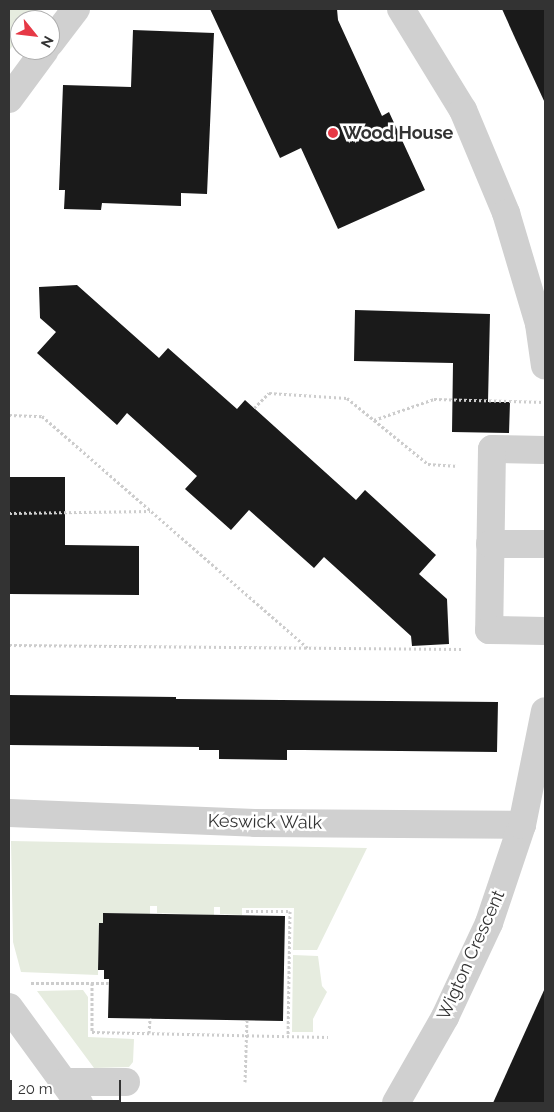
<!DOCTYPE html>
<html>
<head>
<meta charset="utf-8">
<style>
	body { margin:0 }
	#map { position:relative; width:554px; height:1112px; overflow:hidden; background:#fff; font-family:Raleway,sans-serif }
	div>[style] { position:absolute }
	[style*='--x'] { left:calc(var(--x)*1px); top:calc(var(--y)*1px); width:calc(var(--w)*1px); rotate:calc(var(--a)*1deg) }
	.green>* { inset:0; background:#e6ecdf }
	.building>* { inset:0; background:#1a1a1a }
	.path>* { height:3px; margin-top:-1.5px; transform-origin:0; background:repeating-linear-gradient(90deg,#cdcdcd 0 2.5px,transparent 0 5px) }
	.minor>* { height:28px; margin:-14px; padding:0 14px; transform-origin:14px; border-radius:14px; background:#d0d0d0 }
	.dots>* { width:14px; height:14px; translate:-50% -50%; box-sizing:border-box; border:2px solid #fff; border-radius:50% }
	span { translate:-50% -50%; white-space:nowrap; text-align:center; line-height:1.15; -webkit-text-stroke:5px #fff; paint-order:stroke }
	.poi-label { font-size:18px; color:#333; font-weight:700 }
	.left { translate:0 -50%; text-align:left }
	.street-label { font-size:18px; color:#333 }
	.frame { position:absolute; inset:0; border:10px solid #333; pointer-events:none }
	.north { position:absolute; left:10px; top:10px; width:50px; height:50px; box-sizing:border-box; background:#fff; border:1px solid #adadad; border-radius:50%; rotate:119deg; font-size:14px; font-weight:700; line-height:20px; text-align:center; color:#333 }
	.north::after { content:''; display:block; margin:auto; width:18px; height:22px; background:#e63946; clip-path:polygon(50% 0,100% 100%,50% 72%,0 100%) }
	.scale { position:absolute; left:10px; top:1080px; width:111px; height:22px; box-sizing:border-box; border:2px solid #333; border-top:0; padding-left:6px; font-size:15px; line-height:18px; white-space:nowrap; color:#333; -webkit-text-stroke:4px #fff; paint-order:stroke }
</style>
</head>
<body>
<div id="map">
	<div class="green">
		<i style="clip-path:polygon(9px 9px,39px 9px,31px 20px,20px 20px,20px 35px,9px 51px)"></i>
		<i style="clip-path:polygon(11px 841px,367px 848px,317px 950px,293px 950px,294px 908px,242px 908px,242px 915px,220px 914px,220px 907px,214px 907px,214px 915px,157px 913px,157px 906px,150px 906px,150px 914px,104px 913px,103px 923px,99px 923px,98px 975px,21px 972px,13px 942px)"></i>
		<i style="clip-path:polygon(293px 955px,318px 956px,322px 986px,327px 992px,313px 1019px,313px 1032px,292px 1032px)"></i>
		<i style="clip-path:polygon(83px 990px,88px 997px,88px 1037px,134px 1039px,133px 1062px,129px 1067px,94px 1068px,37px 991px)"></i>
	</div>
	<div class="building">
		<i style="clip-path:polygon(210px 9px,337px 9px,338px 20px,382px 116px,389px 112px,425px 190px,338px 229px,301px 148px,280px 158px)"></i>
		<i style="clip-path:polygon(502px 9px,545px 9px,545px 103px,515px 38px)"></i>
		<i style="clip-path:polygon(133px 30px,214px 33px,207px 194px,181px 193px,181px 206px,102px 203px,101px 210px,64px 209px,65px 190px,59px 190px,63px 85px,131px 87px)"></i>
		<i style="clip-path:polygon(77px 285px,159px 358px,168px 348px,237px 409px,245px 400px,356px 500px,365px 490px,436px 555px,419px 574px,447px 599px,449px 644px,412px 646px,411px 636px,324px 557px,314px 568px,249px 510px,231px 530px,185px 489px,197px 476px,127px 413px,117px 425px,37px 353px,56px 332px,40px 318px,39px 287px)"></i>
		<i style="clip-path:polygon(355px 310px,490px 314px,488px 402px,510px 402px,509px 433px,452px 432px,453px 363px,354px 361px)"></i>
		<i style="clip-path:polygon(9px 477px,65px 477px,65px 545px,139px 546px,139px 595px,9px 594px)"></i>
		<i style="clip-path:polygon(9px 695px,176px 697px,176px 699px,498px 702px,497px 752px,303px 750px,287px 750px,287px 760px,219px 759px,219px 750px,199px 750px,199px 747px,9px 745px)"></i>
		<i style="clip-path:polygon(103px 913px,285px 916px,283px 1021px,108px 1018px,109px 979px,104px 979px,104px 970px,98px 970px,99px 923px,103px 923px)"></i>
		<i style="clip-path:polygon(545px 988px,545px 1103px,493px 1103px,507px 1072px)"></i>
	</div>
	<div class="path">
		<i style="--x:254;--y:408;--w:21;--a:-45"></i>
		<i style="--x:269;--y:393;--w:78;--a:3.7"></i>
		<i style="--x:347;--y:398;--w:104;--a:39.2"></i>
		<i style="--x:428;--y:464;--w:30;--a:4"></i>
		<i style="--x:9;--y:415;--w:33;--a:2"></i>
		<i style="--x:42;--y:416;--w:353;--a:41.1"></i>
		<i style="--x:374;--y:420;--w:64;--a:-19.3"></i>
		<i style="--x:434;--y:399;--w:111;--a:1.5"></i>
		<i style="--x:9;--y:513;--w:141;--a:-0.8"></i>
		<i style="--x:9;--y:645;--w:453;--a:0.5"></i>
		<i style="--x:246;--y:911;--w:44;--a:0"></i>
		<i style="--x:290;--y:911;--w:125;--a:90.9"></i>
		<i style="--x:31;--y:983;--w:78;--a:0"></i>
		<i style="--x:92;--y:983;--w:49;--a:90"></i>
		<i style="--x:92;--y:1032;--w:236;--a:1.2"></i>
		<i style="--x:149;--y:1033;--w:15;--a:-86"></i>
		<i style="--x:245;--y:1082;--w:62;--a:-88.2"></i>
	</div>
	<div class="minor">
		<i style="--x:401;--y:9;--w:119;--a:58.5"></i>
		<i style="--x:463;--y:110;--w:112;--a:67.3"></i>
		<i style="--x:506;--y:213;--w:116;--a:73.4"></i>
		<i style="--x:539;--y:324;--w:42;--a:81.9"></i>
		<i style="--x:50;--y:43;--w:43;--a:-52.6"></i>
		<i style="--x:9;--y:99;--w:61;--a:-53.7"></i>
		<i style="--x:545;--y:450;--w:53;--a:-178.9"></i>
		<i style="--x:492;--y:449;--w:181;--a:90.9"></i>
		<i style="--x:489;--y:630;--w:56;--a:1"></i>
		<i style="--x:490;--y:544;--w:55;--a:0"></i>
		<i style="--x:9;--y:813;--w:246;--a:2.3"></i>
		<i style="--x:255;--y:823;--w:267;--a:0.4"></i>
		<i style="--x:9;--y:1007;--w:119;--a:53.9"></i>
		<i style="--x:64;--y:1082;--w:62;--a:0"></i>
		<i style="--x:396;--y:1103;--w:99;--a:-60.3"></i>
		<i style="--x:445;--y:1017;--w:104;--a:-64.9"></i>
		<i style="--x:489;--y:923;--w:103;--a:-71.4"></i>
		<i style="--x:522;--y:825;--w:116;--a:-78.6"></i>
	</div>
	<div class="dots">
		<i style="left:333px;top:133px;background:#e63946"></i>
	</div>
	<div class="poi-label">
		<span class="left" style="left:343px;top:133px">Wood House</span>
	</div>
	<div class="street-label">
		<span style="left:265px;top:822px;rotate:1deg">Keswick Walk</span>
		<span style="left:471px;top:955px;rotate:-66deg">Wigton Crescent</span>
	</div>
	<div class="frame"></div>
	<div class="north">N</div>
	<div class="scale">20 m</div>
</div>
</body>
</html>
